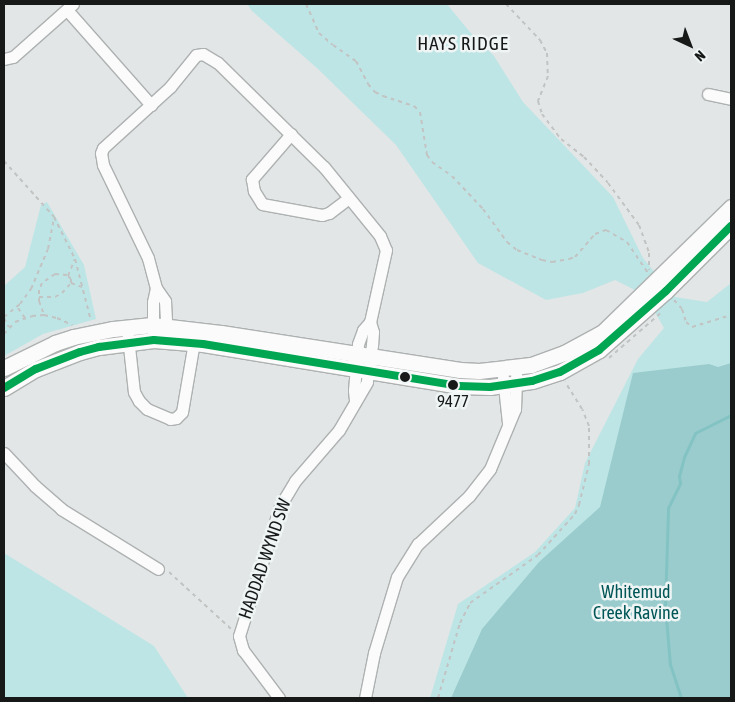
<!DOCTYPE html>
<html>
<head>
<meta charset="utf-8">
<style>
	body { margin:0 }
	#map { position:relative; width:735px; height:702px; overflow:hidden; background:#e2e6e6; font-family:"Asap Condensed",sans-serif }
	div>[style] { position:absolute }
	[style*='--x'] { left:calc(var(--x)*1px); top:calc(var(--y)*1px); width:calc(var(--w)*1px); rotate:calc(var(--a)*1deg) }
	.green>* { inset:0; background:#bee5e5 }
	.forest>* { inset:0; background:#9acccd }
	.stream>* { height:3px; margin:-1.5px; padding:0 1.5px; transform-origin:1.5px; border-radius:1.5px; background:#84c3c4 }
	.path>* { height:2px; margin-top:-1px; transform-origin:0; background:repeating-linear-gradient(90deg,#c2c3c3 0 4px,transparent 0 8px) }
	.roads { filter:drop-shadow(1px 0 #aeb1b1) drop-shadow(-1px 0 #aeb1b1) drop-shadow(0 1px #aeb1b1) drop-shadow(0 -1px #aeb1b1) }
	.street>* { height:11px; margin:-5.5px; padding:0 5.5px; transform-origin:5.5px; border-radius:5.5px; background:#fbfbfb }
	.secondary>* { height:15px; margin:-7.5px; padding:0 7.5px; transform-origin:7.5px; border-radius:7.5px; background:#fbfbfb }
	.bus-1>* { height:8px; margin:-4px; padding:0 4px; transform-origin:4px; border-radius:4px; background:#00a651 }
	.dots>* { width:14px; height:14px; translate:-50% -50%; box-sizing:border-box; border:2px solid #eef5f4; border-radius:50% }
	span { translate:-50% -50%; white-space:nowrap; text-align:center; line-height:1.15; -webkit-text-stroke:5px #eef5f4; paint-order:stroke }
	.bus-label { font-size:17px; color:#171919 }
	.street-label { font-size:18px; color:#171919 }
	.park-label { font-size:18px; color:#015556 }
	.neighbourhood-label { font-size:19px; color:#171919; letter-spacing:1px }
	.frame { position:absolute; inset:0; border:5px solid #171919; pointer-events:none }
	.north { position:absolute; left:665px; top:20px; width:50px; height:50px; -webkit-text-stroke:4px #eef5f4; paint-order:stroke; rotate:137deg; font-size:14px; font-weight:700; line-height:20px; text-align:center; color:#171919 }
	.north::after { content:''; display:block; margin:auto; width:18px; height:22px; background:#171919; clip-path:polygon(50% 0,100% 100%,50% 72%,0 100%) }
</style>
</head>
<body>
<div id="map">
	<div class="green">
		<i style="clip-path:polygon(247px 4px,447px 4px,469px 31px,494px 56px,523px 102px,613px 197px,643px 258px,675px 297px,707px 302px,731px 283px,731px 698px,430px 698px,458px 604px,535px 552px,575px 508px,585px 463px,638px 359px,664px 328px,645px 295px,615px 280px,583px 293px,546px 300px,478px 263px,396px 145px,318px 69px,252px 11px)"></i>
		<i style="clip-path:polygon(47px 202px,84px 265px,96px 319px,43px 334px,4px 356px,4px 286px,25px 267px,41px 205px)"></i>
		<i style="clip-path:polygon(4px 553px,154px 646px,188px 698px,4px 698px)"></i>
	</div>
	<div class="forest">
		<i style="clip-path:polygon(731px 363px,731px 698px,451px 698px,482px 629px,539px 562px,600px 507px,633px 373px,709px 364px,718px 367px)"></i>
	</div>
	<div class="stream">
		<i style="--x:681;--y:698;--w:35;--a:-108"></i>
		<i style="--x:670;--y:665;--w:59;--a:-94.8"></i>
		<i style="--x:665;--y:606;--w:98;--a:-88.2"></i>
		<i style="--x:668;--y:508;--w:28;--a:-64"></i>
		<i style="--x:680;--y:483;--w:7;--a:-98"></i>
		<i style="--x:679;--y:476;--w:20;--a:-75"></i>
		<i style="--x:684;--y:457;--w:26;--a:-65"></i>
		<i style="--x:695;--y:433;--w:40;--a:-26.6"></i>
	</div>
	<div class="path">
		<i style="--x:306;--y:4;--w:32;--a:66"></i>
		<i style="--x:319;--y:33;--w:18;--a:41"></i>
		<i style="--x:333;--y:45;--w:28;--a:35"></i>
		<i style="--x:356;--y:61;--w:26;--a:62"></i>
		<i style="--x:368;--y:84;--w:11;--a:49"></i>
		<i style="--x:375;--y:92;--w:9;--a:27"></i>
		<i style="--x:383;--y:96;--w:33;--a:18"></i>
		<i style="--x:414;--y:106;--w:8;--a:45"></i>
		<i style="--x:420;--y:112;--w:44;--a:80.8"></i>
		<i style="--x:427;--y:155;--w:9;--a:54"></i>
		<i style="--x:432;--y:162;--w:24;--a:35"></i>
		<i style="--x:452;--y:176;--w:45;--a:46.8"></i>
		<i style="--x:483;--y:209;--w:41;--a:54"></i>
		<i style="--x:507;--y:242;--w:13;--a:39"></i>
		<i style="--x:517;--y:250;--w:27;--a:22"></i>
		<i style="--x:542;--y:260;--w:10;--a:11"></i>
		<i style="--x:552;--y:262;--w:17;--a:-10"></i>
		<i style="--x:569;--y:259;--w:6;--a:-18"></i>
		<i style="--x:575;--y:257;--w:30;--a:-49"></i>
		<i style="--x:595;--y:234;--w:12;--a:-20"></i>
		<i style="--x:606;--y:230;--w:24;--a:30"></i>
		<i style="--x:627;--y:242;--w:37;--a:56"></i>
		<i style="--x:506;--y:4;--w:50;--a:46.6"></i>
		<i style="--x:540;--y:40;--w:15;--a:62"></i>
		<i style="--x:547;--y:53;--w:23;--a:88"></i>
		<i style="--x:548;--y:76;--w:27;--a:112"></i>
		<i style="--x:538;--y:101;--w:14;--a:73"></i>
		<i style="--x:542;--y:114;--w:31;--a:53"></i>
		<i style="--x:561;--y:139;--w:29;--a:38"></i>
		<i style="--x:584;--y:157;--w:35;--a:47"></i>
		<i style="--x:608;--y:183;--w:52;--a:53.6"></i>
		<i style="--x:639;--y:225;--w:30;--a:70"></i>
		<i style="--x:649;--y:253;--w:17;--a:90"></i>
		<i style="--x:4;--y:161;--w:75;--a:48.2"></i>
		<i style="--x:54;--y:217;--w:47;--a:63.4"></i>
		<i style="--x:75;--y:259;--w:64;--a:75.5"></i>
		<i style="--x:68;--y:276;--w:18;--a:-68"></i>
		<i style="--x:71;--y:283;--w:12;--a:20"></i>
		<i style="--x:39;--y:297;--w:16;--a:0"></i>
		<i style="--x:55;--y:297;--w:8;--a:-30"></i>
		<i style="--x:62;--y:293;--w:13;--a:-48"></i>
		<i style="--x:71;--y:283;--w:4;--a:-90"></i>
		<i style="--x:71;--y:279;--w:6;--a:-135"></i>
		<i style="--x:67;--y:275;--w:12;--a:-175"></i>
		<i style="--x:55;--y:274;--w:16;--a:145"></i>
		<i style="--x:42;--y:283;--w:8;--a:113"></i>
		<i style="--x:39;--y:290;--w:11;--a:90"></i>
		<i style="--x:39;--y:301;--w:15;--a:70"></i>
		<i style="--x:674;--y:300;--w:12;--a:48"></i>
		<i style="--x:682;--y:309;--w:14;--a:73"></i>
		<i style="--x:686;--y:322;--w:8;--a:40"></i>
		<i style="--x:692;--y:327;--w:41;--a:-17.1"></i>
		<i style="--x:18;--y:308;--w:12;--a:55"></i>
		<i style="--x:4;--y:317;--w:21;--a:-39"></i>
		<i style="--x:20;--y:304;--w:19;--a:-54"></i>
		<i style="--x:31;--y:289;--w:43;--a:-67"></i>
		<i style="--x:48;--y:249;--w:33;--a:-79"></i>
		<i style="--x:4;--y:318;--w:10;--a:61"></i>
		<i style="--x:4;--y:334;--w:16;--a:-47"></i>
		<i style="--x:15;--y:322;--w:18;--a:-19"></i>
		<i style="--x:32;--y:316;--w:12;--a:-5"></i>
		<i style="--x:44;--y:315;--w:13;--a:13"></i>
		<i style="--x:57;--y:318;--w:17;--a:25"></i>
		<i style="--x:609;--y:358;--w:70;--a:-41"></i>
		<i style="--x:169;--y:572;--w:84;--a:42.6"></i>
		<i style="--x:438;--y:698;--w:78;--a:-73.7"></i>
		<i style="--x:460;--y:623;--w:22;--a:-63"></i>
		<i style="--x:470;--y:603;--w:83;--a:-35.2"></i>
		<i style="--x:538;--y:555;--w:55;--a:-47.9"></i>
		<i style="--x:575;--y:514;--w:10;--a:-66"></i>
		<i style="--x:579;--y:505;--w:42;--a:-76.3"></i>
		<i style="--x:589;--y:464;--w:38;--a:-90"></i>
		<i style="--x:589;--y:426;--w:18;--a:-112"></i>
		<i style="--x:582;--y:409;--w:32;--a:-122"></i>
	</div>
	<div class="roads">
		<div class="street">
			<i style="--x:67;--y:10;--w:127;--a:48.5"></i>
			<i style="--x:4;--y:59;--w:9;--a:-13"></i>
			<i style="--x:13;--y:57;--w:80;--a:-41.5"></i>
			<i style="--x:708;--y:94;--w:24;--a:12"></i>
			<i style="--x:291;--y:134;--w:60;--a:130.9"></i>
			<i style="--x:252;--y:179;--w:12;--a:81"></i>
			<i style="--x:254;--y:191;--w:15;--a:58"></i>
			<i style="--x:262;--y:204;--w:61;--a:10.4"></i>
			<i style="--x:322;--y:215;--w:7;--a:-16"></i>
			<i style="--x:329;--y:213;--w:25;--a:-37"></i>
			<i style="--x:156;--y:288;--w:31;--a:-105"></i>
			<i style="--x:148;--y:258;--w:103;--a:-115.8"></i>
			<i style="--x:103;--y:165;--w:12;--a:-99"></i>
			<i style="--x:101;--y:153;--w:5;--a:-68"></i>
			<i style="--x:103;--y:148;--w:91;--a:-42.3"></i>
			<i style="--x:170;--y:87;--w:41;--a:-50.9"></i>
			<i style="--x:196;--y:55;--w:7;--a:-8"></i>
			<i style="--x:203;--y:54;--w:17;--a:31"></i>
			<i style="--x:218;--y:63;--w:148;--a:44.5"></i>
			<i style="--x:324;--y:167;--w:89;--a:50.9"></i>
			<i style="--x:380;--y:236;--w:15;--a:67"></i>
			<i style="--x:386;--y:250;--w:74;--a:102.5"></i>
			<i style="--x:370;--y:322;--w:10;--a:73"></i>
			<i style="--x:373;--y:332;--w:13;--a:94"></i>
			<i style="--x:372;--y:345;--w:37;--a:98"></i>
			<i style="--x:367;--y:382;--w:56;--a:120.3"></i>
			<i style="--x:339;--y:430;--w:67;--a:130.8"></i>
			<i style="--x:295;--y:481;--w:29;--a:121"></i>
			<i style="--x:280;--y:506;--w:136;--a:107.5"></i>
			<i style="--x:239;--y:636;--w:15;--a:74"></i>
			<i style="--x:243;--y:650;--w:60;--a:53.1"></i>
			<i style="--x:127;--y:328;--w:64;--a:83.8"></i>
			<i style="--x:134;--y:392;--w:10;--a:61"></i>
			<i style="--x:139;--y:401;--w:11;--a:45"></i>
			<i style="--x:147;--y:409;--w:25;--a:23"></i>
			<i style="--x:170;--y:419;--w:6;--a:-9"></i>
			<i style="--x:176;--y:418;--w:8;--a:-45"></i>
			<i style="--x:182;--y:412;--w:77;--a:-80.3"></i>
			<i style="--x:153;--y:333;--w:31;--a:-90"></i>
			<i style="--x:153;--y:302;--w:14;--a:-78"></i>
			<i style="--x:156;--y:288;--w:16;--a:55"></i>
			<i style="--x:165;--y:301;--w:33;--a:87"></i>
			<i style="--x:503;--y:377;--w:46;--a:83.8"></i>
			<i style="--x:355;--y:400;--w:10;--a:-96"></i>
			<i style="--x:354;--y:390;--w:46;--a:-85"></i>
			<i style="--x:358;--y:344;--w:15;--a:-70"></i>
			<i style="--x:363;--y:330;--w:11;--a:-49"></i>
			<i style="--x:4;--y:453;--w:45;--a:46.8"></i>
			<i style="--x:35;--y:486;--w:35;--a:41"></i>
			<i style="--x:61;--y:509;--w:114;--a:31.7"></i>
			<i style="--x:365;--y:698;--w:46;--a:-78.7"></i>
			<i style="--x:374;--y:653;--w:79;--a:-73.2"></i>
			<i style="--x:397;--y:577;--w:39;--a:-58"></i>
			<i style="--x:418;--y:544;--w:70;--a:-43.3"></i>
			<i style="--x:469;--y:496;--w:34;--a:-52"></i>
			<i style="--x:490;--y:469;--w:65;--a:-67.4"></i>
			<i style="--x:515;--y:409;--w:34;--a:-88"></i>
		</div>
		<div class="secondary">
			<i style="--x:4;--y:368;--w:57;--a:-26.1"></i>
			<i style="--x:55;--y:343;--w:19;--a:-18"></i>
			<i style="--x:73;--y:337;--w:41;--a:-11.3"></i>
			<i style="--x:113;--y:329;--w:39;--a:-6"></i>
			<i style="--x:152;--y:325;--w:69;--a:6.6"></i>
			<i style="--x:221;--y:333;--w:242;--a:8.8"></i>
			<i style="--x:460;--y:370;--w:19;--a:3"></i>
			<i style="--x:479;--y:371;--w:52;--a:-6.6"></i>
			<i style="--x:531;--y:365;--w:35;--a:-20"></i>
			<i style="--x:564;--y:353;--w:44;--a:-28.3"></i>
			<i style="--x:603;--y:332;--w:179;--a:-44.3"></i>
			<i style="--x:4;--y:388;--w:37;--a:-31"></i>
			<i style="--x:36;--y:369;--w:47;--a:-21.1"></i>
			<i style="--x:80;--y:352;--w:20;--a:-15"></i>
			<i style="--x:99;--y:347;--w:55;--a:-7.3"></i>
			<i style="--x:154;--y:340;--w:49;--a:4.7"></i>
			<i style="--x:203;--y:344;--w:259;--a:9.3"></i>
			<i style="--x:459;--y:386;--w:31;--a:2"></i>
			<i style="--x:490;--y:387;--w:42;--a:-8.1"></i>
			<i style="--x:532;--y:381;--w:29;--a:-18"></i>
			<i style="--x:560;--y:372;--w:45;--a:-29.4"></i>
			<i style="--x:599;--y:350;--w:89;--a:-41.4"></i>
			<i style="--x:666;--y:291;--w:92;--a:-45"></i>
		</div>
	</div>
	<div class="bus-1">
		<i style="--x:4;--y:388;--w:37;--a:-31"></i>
		<i style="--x:36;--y:369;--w:47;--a:-21.1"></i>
		<i style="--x:80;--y:352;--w:20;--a:-15"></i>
		<i style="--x:99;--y:347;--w:55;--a:-7.3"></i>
		<i style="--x:154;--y:340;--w:49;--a:4.7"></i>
		<i style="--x:203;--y:344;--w:259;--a:9.3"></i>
		<i style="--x:459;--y:386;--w:31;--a:2"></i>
		<i style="--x:490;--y:387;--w:42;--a:-8.1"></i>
		<i style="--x:532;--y:381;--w:29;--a:-18"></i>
		<i style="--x:560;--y:372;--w:45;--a:-29.4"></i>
		<i style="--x:599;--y:350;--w:89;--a:-41.4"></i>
		<i style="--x:666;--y:291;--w:92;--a:-45"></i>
	</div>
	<div class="dots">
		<i style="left:405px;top:377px;background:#171919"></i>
		<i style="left:453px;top:385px;background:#171919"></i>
	</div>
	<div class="bus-label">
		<span style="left:453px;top:402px">9477</span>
	</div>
	<div class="street-label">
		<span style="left:265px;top:559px;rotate:-71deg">HADDAD WYND SW</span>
	</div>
	<div class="park-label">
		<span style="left:636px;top:603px">Whitemud<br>Creek Ravine</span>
	</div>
	<div class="neighbourhood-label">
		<span style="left:463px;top:44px">HAYS RIDGE</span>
	</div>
	<div class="frame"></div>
	<div class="north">N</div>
</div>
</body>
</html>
